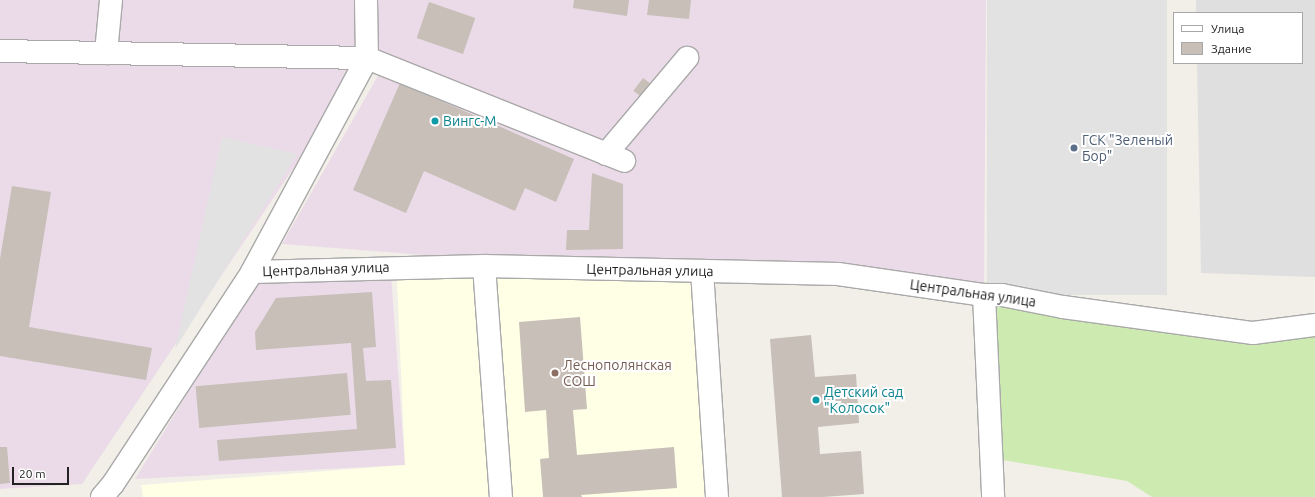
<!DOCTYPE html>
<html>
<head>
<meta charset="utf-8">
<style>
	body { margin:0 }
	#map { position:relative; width:1315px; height:497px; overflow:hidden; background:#f2efe9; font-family:Ubuntu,sans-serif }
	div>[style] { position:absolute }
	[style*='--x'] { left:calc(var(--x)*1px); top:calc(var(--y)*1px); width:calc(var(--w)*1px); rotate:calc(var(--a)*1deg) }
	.residential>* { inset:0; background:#e0dfdf }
	.industrial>* { inset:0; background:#ebdbe8 }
	.education>* { inset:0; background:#ffffe5 }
	.grass>* { inset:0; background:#cdebb0 }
	.parking>* { inset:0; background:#e2e2e2; transform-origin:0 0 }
	.building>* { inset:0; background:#c7bfb8; transform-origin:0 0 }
	.roads { filter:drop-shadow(1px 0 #a9a9a9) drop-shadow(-1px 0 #a9a9a9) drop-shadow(0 1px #a9a9a9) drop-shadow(0 -1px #a9a9a9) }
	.minor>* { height:22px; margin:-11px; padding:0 11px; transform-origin:11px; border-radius:11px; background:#fff }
	.dots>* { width:11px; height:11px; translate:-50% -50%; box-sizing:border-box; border:2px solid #fff; border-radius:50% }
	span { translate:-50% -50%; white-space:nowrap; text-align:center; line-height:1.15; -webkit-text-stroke:4px #fff; paint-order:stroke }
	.culture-label { font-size:14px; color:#0d838f }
	.left { translate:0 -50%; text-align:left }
	.service-label { font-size:14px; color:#4e5e75 }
	.street-label { font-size:14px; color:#222 }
	.education-label { font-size:14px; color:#785e54 }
	.legend { position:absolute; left:1173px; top:12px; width:130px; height:52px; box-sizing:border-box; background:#fff; border:1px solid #a7a7a7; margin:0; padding:5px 7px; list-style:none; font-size:12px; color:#222 }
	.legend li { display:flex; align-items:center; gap:8px; height:20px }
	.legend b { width:20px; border:1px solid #a7a7a7 }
	.scale { position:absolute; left:12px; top:467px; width:57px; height:18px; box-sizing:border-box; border:2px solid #222; border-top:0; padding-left:5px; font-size:12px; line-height:14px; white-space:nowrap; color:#222; -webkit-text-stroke:3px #fff; paint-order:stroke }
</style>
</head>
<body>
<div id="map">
	<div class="residential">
		<i style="clip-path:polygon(1196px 0,1315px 0,1315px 277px,1201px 273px,1197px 63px,1302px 63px,1302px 13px,1196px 13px)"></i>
	</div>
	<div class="industrial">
		<i style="clip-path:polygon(0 0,986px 0,984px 295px,838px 274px,607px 269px,282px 244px,379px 74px,367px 58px,82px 484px,0 489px)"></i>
		<i style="clip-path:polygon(391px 275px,405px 465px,135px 479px,258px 278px)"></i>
	</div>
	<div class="education">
		<i style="clip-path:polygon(702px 271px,717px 497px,143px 497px,141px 485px,405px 465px,397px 280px)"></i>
	</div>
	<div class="grass">
		<i style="clip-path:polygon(984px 295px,1157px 319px,1315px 325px,1315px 497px,1152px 497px,1127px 481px,991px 458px)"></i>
	</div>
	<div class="parking">
		<i style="left:987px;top:0;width:180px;height:295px"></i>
		<i style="clip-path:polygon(222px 137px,297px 154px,175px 349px)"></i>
	</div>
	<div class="building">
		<i style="clip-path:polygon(574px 0,629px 0,627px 16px,573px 8px)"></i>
		<i style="clip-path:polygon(649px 0,691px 0,689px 19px,647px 15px)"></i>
		<i style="left:429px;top:2px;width:49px;height:38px;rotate:19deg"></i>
		<i style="left:643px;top:78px;width:15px;height:16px;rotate:37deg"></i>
		<i style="clip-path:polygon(400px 83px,574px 159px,556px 202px,525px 188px,515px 211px,424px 171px,406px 213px,353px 190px)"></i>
		<i style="clip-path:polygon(592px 173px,623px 184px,623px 249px,566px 250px,567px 230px,589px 230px)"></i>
		<i style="clip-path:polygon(12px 186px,51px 192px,29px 327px,152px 348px,146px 380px,0 356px,0 259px)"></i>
		<i style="clip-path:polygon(372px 292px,376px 347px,363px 348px,366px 381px,391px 380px,396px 448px,219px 461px,217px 440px,357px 429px,351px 343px,256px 350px,255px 332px,276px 298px)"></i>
		<i style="clip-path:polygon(580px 317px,587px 409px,573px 410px,577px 455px,674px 447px,677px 488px,581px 495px,582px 497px,543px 497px,540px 459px,549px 458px,546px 410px,525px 412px,519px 322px)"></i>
		<i style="clip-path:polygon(811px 335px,815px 377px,856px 374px,859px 423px,818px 427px,820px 454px,861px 451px,864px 494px,823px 497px,782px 497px,770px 339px)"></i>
		<i style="left:347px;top:373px;width:42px;height:152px;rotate:85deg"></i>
		<i style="clip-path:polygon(0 447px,7px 447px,10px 483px,0 484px)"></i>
	</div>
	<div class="roads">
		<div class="minor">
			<i style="--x:0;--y:51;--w:367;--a:1.1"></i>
			<i style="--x:367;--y:58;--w:277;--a:21.8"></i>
			<i style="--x:106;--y:53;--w:53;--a:-84.6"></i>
			<i style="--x:606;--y:154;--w:126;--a:-49.8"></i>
			<i style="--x:484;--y:266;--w:232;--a:85.8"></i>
			<i style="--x:702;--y:271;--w:226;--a:86.2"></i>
			<i style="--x:252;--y:272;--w:243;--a:-61.7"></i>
			<i style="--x:367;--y:58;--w:58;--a:-91"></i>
			<i style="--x:984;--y:295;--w:202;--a:87.4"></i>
			<i style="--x:102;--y:497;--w:17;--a:-50"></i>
			<i style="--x:113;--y:484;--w:254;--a:-56.7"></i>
			<i style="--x:252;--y:272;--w:232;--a:-1.5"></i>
			<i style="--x:484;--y:266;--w:354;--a:1.3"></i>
			<i style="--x:838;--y:274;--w:148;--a:8.2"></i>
			<i style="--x:984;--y:295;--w:18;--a:0"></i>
			<i style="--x:1002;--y:295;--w:62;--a:11.1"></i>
			<i style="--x:1063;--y:307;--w:192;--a:7.8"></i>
			<i style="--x:1253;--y:333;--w:63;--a:-7.4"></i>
		</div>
	</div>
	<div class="dots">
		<i style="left:435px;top:121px;background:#0f9aa8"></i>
		<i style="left:1074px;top:148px;background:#5c6f8a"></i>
		<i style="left:555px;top:373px;background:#8d6e63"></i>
		<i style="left:816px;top:400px;background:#0f9aa8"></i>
	</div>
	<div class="culture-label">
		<span class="left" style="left:443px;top:121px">Вингс-М</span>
		<span class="left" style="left:824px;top:400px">Детский сад<br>"Колосок"</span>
	</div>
	<div class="service-label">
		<span class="left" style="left:1082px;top:148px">ГСК "Зеленый<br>Бор"</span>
	</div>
	<div class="street-label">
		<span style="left:326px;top:269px;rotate:-2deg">Центральная улица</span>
		<span style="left:650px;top:270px;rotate:1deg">Центральная улица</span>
		<span style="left:973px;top:293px;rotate:8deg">Центральная улица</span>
	</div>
	<div class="education-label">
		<span class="left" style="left:563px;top:373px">Леснополянская<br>СОШ</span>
	</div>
	<ul class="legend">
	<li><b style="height:5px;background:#fff"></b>Улица</li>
	<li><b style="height:11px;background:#c7bfb8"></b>Здание</li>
	</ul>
	<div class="scale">20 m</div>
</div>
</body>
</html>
